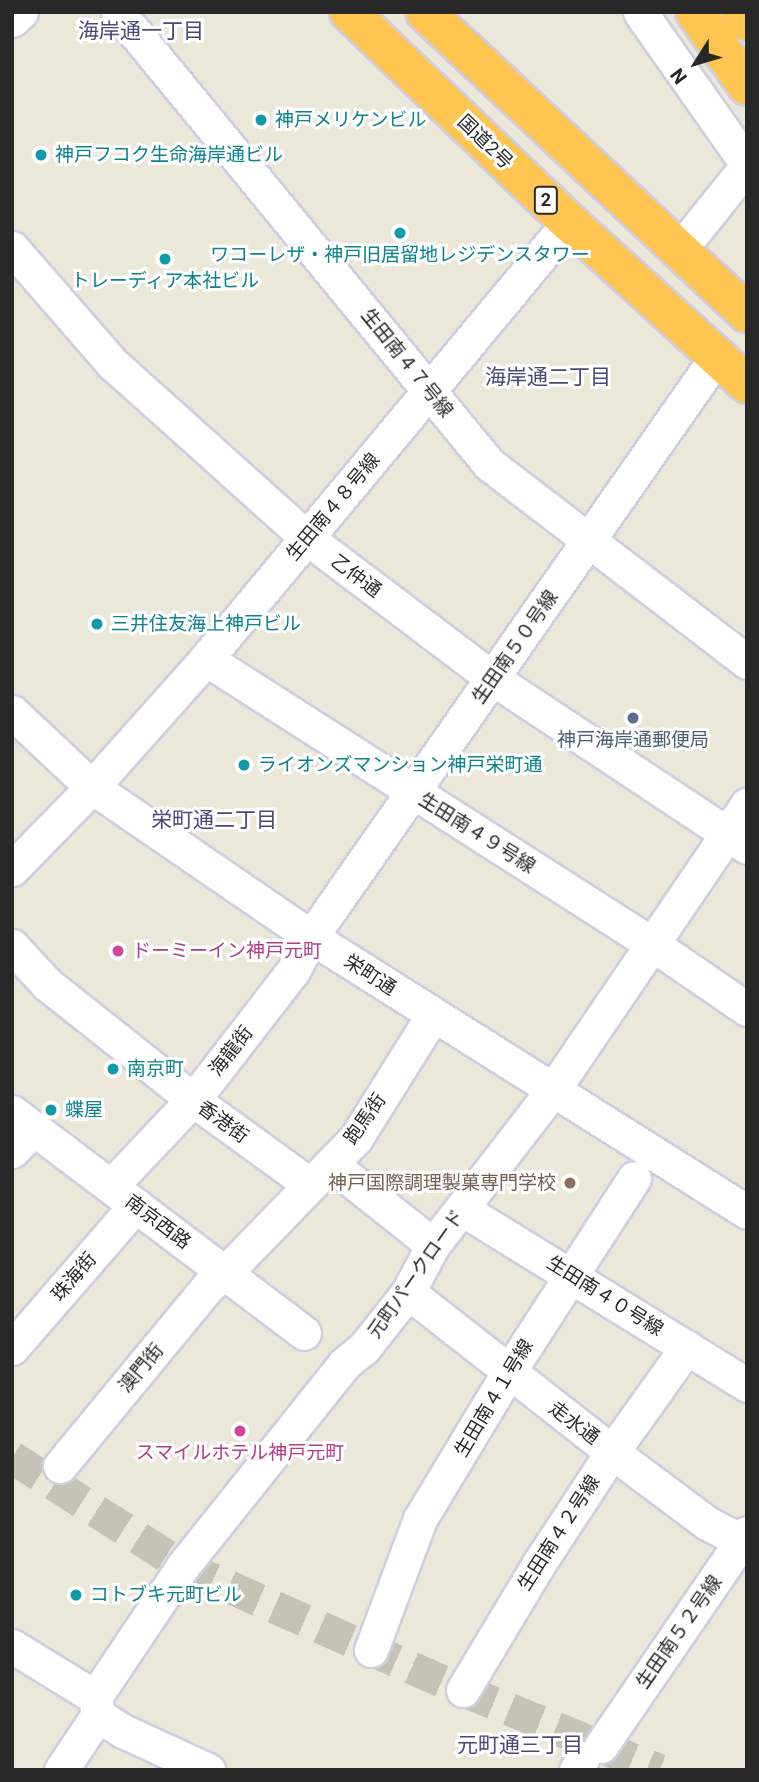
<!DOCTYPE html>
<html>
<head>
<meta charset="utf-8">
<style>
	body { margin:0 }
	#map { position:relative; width:759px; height:1782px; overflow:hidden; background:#ece8d9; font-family:Roboto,"Noto Sans JP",sans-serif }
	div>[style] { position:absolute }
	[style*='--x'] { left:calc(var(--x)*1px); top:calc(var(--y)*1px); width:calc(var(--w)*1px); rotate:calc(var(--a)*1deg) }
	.minor-tunnel>* { height:33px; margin-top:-16.5px; transform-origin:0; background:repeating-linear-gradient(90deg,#c5c2b6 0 33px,transparent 0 50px) }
	.roads { filter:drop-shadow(2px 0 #cfcee2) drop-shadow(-2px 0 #cfcee2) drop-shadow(0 2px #cfcee2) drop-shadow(0 -2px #cfcee2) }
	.minor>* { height:33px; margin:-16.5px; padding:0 16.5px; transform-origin:16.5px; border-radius:16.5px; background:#fff }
	.highway>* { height:38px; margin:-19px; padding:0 19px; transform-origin:19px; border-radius:19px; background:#ffc550 }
	.dots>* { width:19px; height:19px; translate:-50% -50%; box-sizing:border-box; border:4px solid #fff; border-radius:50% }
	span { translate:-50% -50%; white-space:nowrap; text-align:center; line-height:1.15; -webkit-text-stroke:6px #fff; paint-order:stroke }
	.shield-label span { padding:2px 5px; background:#fff; border:2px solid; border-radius:5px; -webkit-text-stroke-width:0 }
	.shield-label { font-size:18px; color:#282828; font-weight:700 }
	.culture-label { font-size:19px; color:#0d838f }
	.left { translate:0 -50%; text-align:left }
	.street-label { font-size:19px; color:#282828 }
	.service-label { font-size:19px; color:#4e5e75 }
	.hotel-label { font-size:19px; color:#b23c85 }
	.education-label { font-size:19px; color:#785e54 }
	.right { translate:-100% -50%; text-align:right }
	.neighbourhood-label { font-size:21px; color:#4a477a }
	.frame { position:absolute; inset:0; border:14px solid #282828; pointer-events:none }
	.north { position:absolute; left:661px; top:28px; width:70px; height:70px; -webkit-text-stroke:5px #fff; paint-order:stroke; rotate:233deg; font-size:19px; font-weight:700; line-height:28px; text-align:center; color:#282828 }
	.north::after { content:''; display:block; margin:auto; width:24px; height:32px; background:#282828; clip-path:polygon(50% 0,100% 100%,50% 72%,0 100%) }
</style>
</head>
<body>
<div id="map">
	<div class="minor-tunnel">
		<i style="--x:12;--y:1457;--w:203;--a:32.5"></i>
		<i style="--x:183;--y:1566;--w:306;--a:23.9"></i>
		<i style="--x:463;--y:1690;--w:212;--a:22.2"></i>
	</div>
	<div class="roads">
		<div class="minor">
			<i style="--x:118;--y:12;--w:585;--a:50.62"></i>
			<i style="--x:489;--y:464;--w:325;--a:37.5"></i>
			<i style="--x:640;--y:12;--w:181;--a:54.9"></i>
			<i style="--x:744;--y:160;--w:12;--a:99"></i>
			<i style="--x:742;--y:172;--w:102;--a:128.7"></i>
			<i style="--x:12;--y:20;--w:12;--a:-42"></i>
			<i style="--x:12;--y:248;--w:154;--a:49"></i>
			<i style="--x:113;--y:364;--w:261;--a:41.9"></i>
			<i style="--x:307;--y:538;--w:232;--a:37.1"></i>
			<i style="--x:492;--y:678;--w:306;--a:33.5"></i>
			<i style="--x:206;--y:659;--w:529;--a:32.58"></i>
			<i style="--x:652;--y:944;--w:115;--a:34.4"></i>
			<i style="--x:12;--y:712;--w:110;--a:43.2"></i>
			<i style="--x:92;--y:787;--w:265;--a:34.4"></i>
			<i style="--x:311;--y:937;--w:515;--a:32.24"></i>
			<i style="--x:12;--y:869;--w:115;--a:-45.7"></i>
			<i style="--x:92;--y:787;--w:171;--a:-48.3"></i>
			<i style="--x:206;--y:659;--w:568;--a:-50.28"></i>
			<i style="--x:12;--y:946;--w:52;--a:47.4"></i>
			<i style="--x:47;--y:984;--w:185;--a:38.4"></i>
			<i style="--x:192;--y:1099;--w:145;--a:36"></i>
			<i style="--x:12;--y:1112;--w:366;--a:37.1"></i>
			<i style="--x:12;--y:1151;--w:32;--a:-46"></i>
			<i style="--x:331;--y:1164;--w:130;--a:38.5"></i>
			<i style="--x:111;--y:1186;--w:125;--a:-46.6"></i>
			<i style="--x:197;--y:1095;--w:157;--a:-52.3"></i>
			<i style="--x:293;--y:971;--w:38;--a:-62"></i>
			<i style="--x:311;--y:937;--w:709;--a:-55.05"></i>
			<i style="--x:462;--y:1209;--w:335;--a:31.7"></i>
			<i style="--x:408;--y:1292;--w:259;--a:38.1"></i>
			<i style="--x:612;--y:1452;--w:119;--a:36.8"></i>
			<i style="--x:707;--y:1523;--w:45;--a:27.7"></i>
			<i style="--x:12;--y:1348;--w:189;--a:-49.1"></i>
			<i style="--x:60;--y:1466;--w:234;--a:-50.5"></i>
			<i style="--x:209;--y:1285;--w:20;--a:-37"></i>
			<i style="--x:225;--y:1273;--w:188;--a:-45.9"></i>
			<i style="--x:356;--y:1138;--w:145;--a:-58"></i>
			<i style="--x:12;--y:1646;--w:97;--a:31.6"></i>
			<i style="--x:371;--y:1650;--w:140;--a:-69.5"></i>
			<i style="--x:420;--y:1519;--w:170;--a:-58.9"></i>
			<i style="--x:508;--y:1373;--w:232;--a:-57.1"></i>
			<i style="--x:463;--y:1690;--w:146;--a:-59"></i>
			<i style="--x:538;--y:1565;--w:135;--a:-56.8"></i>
			<i style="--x:612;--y:1452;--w:129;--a:-54.5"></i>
			<i style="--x:98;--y:1715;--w:30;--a:33"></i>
			<i style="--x:123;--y:1731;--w:94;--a:24.6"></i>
			<i style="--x:601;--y:1746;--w:258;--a:-55.6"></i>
			<i style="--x:61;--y:1770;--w:66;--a:-56.1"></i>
			<i style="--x:98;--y:1715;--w:18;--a:-99"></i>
			<i style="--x:95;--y:1697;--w:158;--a:-56.1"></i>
			<i style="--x:183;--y:1566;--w:258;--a:-51.4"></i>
			<i style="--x:344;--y:1364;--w:26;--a:-39"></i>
			<i style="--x:364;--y:1348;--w:71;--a:-51.8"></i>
			<i style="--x:408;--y:1292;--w:53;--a:-62"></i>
			<i style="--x:433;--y:1245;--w:196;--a:-52.3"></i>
			<i style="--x:553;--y:1090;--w:345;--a:-55.8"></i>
			<i style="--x:576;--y:1770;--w:13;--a:-61"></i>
		</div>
		<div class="highway">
			<i style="--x:349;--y:12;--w:304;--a:43.7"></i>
			<i style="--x:569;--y:222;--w:241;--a:42.3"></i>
			<i style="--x:425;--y:12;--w:441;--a:43.1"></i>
			<i style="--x:695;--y:12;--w:90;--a:54.9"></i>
			<i style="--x:741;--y:12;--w:11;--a:56"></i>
		</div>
	</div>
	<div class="dots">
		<i style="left:261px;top:120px;background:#0f9aa8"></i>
		<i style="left:41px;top:155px;background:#0f9aa8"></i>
		<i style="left:400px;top:233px;background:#0f9aa8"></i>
		<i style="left:165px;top:259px;background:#0f9aa8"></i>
		<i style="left:97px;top:624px;background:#0f9aa8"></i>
		<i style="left:633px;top:718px;background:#5c6f8a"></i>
		<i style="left:244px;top:765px;background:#0f9aa8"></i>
		<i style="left:118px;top:951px;background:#d1479c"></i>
		<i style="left:113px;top:1069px;background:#0f9aa8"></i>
		<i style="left:51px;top:1110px;background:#0f9aa8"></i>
		<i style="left:570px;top:1183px;background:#8d6e63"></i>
		<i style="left:240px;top:1431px;background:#d1479c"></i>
		<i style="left:76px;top:1595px;background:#0f9aa8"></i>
	</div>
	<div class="shield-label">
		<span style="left:546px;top:200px">2</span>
	</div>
	<div class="culture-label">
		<span class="left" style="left:275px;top:120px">神戸メリケンビル</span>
		<span class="left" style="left:55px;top:155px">神戸フコク生命海岸通ビル</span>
		<span style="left:400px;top:255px">ワコーレザ・神戸旧居留地レジデンスタワー</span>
		<span style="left:165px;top:281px">トレーディア本社ビル</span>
		<span class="left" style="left:111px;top:624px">三井住友海上神戸ビル</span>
		<span class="left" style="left:258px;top:765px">ライオンズマンション神戸栄町通</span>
		<span class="left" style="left:127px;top:1069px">南京町</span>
		<span class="left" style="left:65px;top:1110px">蝶屋</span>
		<span class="left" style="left:90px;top:1595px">コトブキ元町ビル</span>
	</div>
	<div class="street-label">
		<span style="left:485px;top:142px;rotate:44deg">国道2号</span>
		<span style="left:407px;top:363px;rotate:51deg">生田南４７号線</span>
		<span style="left:333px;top:507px;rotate:-50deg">生田南４８号線</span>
		<span style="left:356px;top:576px;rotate:37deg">乙仲通</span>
		<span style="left:515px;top:647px;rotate:-55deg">生田南５０号線</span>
		<span style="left:477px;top:833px;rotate:32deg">生田南４９号線</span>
		<span style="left:370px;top:975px;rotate:33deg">栄町通</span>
		<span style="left:231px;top:1051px;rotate:-52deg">海龍街</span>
		<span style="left:365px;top:1119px;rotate:-55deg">跑馬街</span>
		<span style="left:223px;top:1122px;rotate:36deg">香港街</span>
		<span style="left:158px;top:1222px;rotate:37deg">南京西路</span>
		<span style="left:416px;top:1274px;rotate:-55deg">元町パークロード</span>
		<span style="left:74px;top:1277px;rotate:-49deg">珠海街</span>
		<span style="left:605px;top:1296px;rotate:32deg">生田南４０号線</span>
		<span style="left:141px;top:1368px;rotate:-50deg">澳門街</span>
		<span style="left:494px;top:1398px;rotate:-59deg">生田南４１号線</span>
		<span style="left:574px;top:1423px;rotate:37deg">走水通</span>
		<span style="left:559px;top:1533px;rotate:-57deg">生田南４２号線</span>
		<span style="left:679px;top:1632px;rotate:-55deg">生田南５２号線</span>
	</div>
	<div class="service-label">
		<span style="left:633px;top:740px">神戸海岸通郵便局</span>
	</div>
	<div class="hotel-label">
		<span class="left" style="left:132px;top:951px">ドーミーイン神戸元町</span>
		<span style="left:240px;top:1453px">スマイルホテル神戸元町</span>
	</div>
	<div class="education-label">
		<span class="right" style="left:556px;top:1183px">神戸国際調理製菓専門学校</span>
	</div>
	<div class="neighbourhood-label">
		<span style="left:141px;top:31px">海岸通一丁目</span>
		<span style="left:548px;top:377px">海岸通二丁目</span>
		<span style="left:214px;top:820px">栄町通二丁目</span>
		<span style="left:520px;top:1745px">元町通三丁目</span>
	</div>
	<div class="frame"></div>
	<div class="north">N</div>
</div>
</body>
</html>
